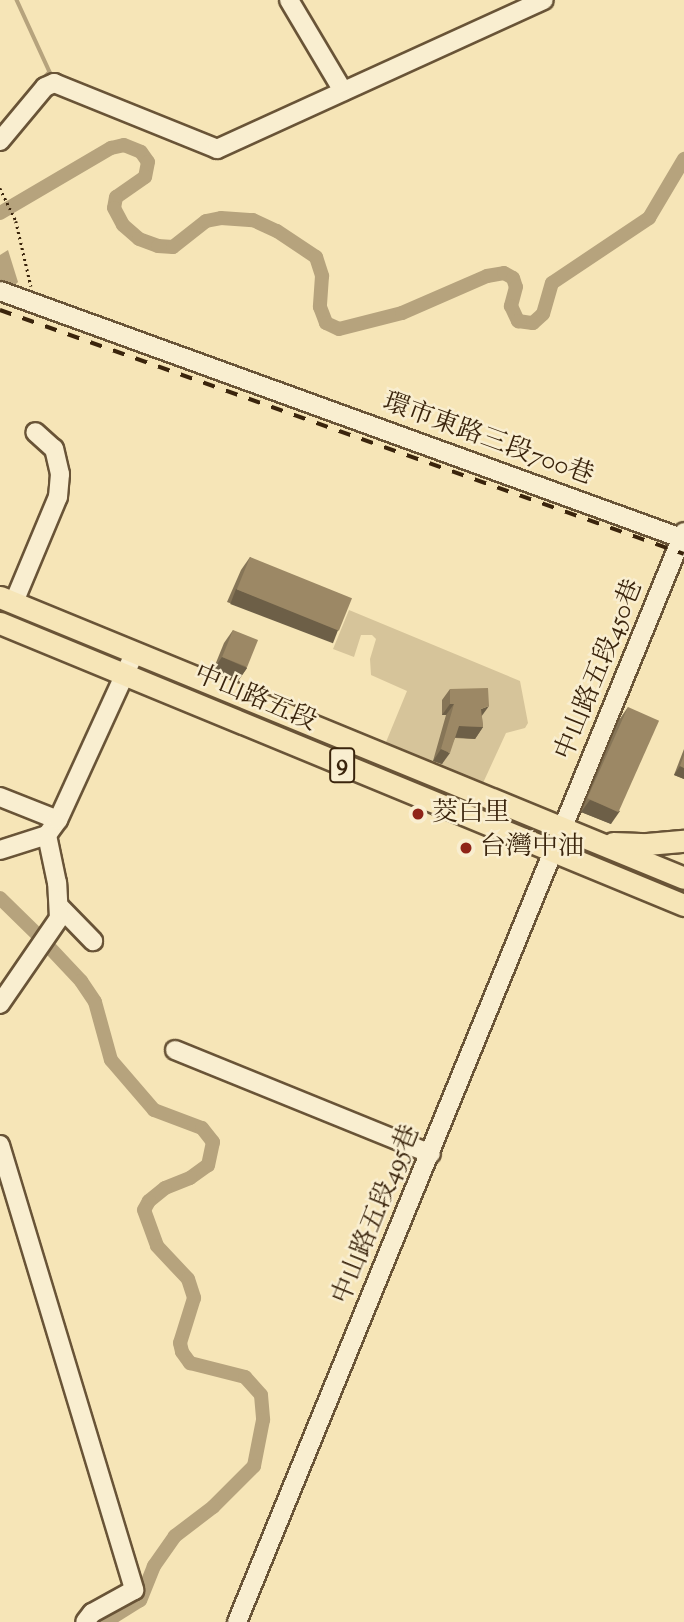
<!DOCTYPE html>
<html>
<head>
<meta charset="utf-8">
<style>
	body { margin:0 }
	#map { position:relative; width:684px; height:1622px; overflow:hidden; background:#f6e5b7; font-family:"Sorts Mill Goudy","Noto Serif TC",serif }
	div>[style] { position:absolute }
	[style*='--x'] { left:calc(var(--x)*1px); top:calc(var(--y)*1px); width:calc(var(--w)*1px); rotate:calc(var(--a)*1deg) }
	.green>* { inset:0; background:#d6c49a }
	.water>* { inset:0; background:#b6a37d }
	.stream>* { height:3.5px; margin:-1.75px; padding:0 1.75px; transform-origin:1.75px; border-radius:1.75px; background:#b6a37d }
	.canal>* { height:14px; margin:-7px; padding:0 7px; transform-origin:7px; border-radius:7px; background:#b6a37d }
	.path>* { height:2.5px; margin-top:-1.25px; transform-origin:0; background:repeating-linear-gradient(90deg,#3a240c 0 2px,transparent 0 5.5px) }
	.roads { filter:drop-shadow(2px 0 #695437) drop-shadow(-2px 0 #695437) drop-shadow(0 2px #695437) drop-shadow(0 -2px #695437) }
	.minor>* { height:18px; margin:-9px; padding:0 9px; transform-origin:9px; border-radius:9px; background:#f9eed0 }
	.major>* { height:21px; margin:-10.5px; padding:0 10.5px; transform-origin:10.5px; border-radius:10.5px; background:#f6e5b7 }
	.rail>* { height:3.5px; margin-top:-1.75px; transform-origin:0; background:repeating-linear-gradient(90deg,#3a240c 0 12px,transparent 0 24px) }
	.wall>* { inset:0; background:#867557 }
	.shaded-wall>* { inset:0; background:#6d5f47; transform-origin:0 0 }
	.building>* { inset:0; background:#9c8865; transform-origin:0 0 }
	.dots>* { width:19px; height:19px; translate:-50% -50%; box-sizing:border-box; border:4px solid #f9eed0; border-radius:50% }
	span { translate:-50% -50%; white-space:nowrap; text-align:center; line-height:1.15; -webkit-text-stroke:5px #f9eed0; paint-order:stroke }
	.shield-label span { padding:2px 5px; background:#f9eed0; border:2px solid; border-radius:5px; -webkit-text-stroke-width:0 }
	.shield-label { font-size:24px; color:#3a240c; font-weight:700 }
	.street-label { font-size:26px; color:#3a240c }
	.poi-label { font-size:26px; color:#3a240c }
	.left { translate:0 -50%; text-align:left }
</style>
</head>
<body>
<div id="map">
	<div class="green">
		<i style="clip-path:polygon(349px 610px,520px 681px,528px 723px,525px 728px,506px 733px,483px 783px,386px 742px,407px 691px,371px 675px,370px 659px,376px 639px,372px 635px,361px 635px,354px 657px,333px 649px)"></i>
	</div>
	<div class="water">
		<i style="clip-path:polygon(8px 250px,18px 282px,14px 286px,0 282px,0 255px)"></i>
	</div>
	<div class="stream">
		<i style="--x:17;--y:0;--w:79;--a:65.4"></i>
		<i style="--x:50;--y:72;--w:12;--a:132"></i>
	</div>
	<div class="canal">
		<i style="--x:0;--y:213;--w:129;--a:-30.4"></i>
		<i style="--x:111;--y:148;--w:13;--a:-13"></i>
		<i style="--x:124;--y:145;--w:18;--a:22"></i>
		<i style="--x:141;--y:152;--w:12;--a:55"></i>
		<i style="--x:148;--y:162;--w:15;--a:101"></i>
		<i style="--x:145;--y:177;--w:35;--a:145"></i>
		<i style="--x:116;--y:197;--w:11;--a:100"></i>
		<i style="--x:114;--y:208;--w:19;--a:62"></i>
		<i style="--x:123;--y:225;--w:21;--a:41"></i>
		<i style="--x:139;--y:239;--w:20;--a:20"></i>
		<i style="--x:158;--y:246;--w:15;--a:4"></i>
		<i style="--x:173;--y:247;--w:42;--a:-38.2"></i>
		<i style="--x:206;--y:221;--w:15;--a:-11"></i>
		<i style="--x:221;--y:218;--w:32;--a:4"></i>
		<i style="--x:253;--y:220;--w:26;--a:25"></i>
		<i style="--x:277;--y:231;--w:47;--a:33.7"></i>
		<i style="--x:316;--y:257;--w:20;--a:72"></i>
		<i style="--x:322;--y:276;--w:31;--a:94"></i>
		<i style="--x:320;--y:307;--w:17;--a:69"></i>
		<i style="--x:326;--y:323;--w:14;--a:25"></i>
		<i style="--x:339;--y:329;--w:65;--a:-14.3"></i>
		<i style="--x:402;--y:313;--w:93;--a:-23.5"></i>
		<i style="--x:487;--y:276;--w:17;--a:-10"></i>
		<i style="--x:504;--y:273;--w:10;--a:29"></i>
		<i style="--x:513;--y:278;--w:9;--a:72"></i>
		<i style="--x:516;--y:287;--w:20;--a:105"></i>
		<i style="--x:511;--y:306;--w:17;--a:65"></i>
		<i style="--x:518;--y:321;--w:15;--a:8"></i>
		<i style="--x:533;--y:323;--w:13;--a:-42"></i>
		<i style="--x:543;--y:314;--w:32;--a:-74"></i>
		<i style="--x:552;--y:283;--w:117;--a:-33.8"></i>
		<i style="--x:649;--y:218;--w:69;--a:-59.3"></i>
		<i style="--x:0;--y:898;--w:60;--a:44.3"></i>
		<i style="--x:51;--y:949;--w:44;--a:46.8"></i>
		<i style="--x:81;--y:981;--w:25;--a:56"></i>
		<i style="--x:95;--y:1002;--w:60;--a:74.6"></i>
		<i style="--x:111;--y:1060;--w:66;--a:49.3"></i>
		<i style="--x:154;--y:1110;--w:51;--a:20.6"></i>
		<i style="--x:202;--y:1128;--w:18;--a:52"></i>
		<i style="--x:213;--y:1142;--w:24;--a:102"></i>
		<i style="--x:208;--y:1165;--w:22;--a:144"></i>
		<i style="--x:190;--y:1178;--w:27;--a:158"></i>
		<i style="--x:165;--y:1188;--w:21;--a:141"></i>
		<i style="--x:149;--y:1201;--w:10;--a:119"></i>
		<i style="--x:144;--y:1210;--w:38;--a:70"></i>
		<i style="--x:157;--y:1246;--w:45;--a:46.8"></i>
		<i style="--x:188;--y:1279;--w:20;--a:72"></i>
		<i style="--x:194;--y:1298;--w:47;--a:107.3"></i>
		<i style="--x:180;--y:1343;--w:9;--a:77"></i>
		<i style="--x:182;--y:1352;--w:14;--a:54"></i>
		<i style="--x:190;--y:1363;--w:57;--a:14.3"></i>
		<i style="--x:245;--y:1377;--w:24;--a:48"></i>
		<i style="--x:261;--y:1395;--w:25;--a:85"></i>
		<i style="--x:263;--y:1420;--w:47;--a:101.1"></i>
		<i style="--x:254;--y:1466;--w:58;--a:135"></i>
		<i style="--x:213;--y:1507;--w:48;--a:142.7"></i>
		<i style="--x:175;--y:1536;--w:37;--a:125"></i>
		<i style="--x:154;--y:1566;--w:37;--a:112"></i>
		<i style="--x:140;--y:1600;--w:41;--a:147.8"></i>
	</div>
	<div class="path">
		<i style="--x:0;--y:188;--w:37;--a:64"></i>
		<i style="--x:16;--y:221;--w:67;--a:77"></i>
	</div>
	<div class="roads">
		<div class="minor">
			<i style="--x:289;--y:0;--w:106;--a:59.3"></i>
			<i style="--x:0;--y:141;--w:70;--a:-50.2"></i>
			<i style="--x:45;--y:87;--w:10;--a:-24"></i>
			<i style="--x:54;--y:83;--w:176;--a:22"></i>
			<i style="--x:217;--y:149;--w:359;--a:-24.5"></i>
			<i style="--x:0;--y:291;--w:728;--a:19.93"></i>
			<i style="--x:14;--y:602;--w:114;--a:-67.3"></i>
			<i style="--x:58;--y:497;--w:23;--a:-85"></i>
			<i style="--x:60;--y:474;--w:26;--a:-103"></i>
			<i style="--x:54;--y:449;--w:25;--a:-138"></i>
			<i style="--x:0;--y:797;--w:62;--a:21.6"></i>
			<i style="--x:0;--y:850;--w:49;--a:-17.7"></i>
			<i style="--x:59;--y:906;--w:49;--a:45.8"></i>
			<i style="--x:0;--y:1004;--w:104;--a:-55.5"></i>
			<i style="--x:59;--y:918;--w:35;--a:-93"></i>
			<i style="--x:57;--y:883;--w:49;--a:-101.8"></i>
			<i style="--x:47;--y:835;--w:19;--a:-54"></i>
			<i style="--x:58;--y:820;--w:183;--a:-65.4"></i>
			<i style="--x:175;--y:1050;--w:276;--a:22.1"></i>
			<i style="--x:0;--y:1145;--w:465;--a:73.2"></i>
			<i style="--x:134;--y:1590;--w:48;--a:151.3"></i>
			<i style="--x:92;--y:1613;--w:11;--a:128"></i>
			<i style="--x:237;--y:1622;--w:1178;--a:-67.7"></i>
		</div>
		<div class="major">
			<i style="--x:0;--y:597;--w:739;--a:22.33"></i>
			<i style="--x:0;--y:623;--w:740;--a:22.41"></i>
			<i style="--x:613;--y:843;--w:34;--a:2"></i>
			<i style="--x:647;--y:844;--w:37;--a:-5"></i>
		</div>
	</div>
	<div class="rail">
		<i style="--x:0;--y:310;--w:726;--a:19.63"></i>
	</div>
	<div class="wall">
		<i style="clip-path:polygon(250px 557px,339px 628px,330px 640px,227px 602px,241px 570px)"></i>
		<i style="clip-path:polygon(233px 630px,247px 668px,238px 681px,213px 670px,224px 643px)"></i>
		<i style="clip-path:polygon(450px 689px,482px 717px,483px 727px,475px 739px,455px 738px,442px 764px,433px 761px,446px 715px,442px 715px,442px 700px)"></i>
		<i style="clip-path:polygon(628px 707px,611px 824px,581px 812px,619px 720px)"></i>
		<i style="clip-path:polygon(684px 749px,684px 779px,674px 775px)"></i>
	</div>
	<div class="shaded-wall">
		<i style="left:236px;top:589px;width:110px;height:16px;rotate:21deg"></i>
		<i style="clip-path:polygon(222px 657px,247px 668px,238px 681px,213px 670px)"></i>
		<i style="clip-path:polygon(450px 704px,454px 704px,446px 715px,442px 715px)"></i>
		<i style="clip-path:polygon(489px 706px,481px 717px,481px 709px)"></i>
		<i style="clip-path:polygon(459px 726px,483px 727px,475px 739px,451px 737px)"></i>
		<i style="clip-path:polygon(441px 749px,450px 753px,442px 764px,433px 761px)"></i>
		<i style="clip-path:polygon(680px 766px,684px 768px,684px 779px,674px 775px)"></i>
		<i style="clip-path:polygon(590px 800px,620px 811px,611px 824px,581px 812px)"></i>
	</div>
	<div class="building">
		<i style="left:250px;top:557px;width:110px;height:35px;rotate:22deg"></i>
		<i style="left:233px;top:630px;width:27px;height:29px;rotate:22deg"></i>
		<i style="clip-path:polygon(488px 688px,489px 706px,481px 709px,483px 727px,459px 726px,450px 753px,441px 749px,454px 704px,450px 704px,450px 689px)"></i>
		<i style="left:628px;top:707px;width:34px;height:100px;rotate:24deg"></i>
		<i style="clip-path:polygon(684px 755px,684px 768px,680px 766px)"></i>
	</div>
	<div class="dots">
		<i style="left:418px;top:814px;background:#8f2418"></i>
		<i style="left:466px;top:848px;background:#8f2418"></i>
	</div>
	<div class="shield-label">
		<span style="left:342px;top:765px">9</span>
	</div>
	<div class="street-label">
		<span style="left:488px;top:440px;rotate:20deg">環市東路三段700巷</span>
		<span style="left:600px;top:670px;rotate:-68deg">中山路五段450巷</span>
		<span style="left:255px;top:699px;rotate:23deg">中山路五段</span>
		<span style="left:377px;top:1215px;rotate:-68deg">中山路五段495巷</span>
	</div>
	<div class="poi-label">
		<span class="left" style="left:432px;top:814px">茭白里</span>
		<span class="left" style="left:480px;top:848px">台灣中油</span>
	</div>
</div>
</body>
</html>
